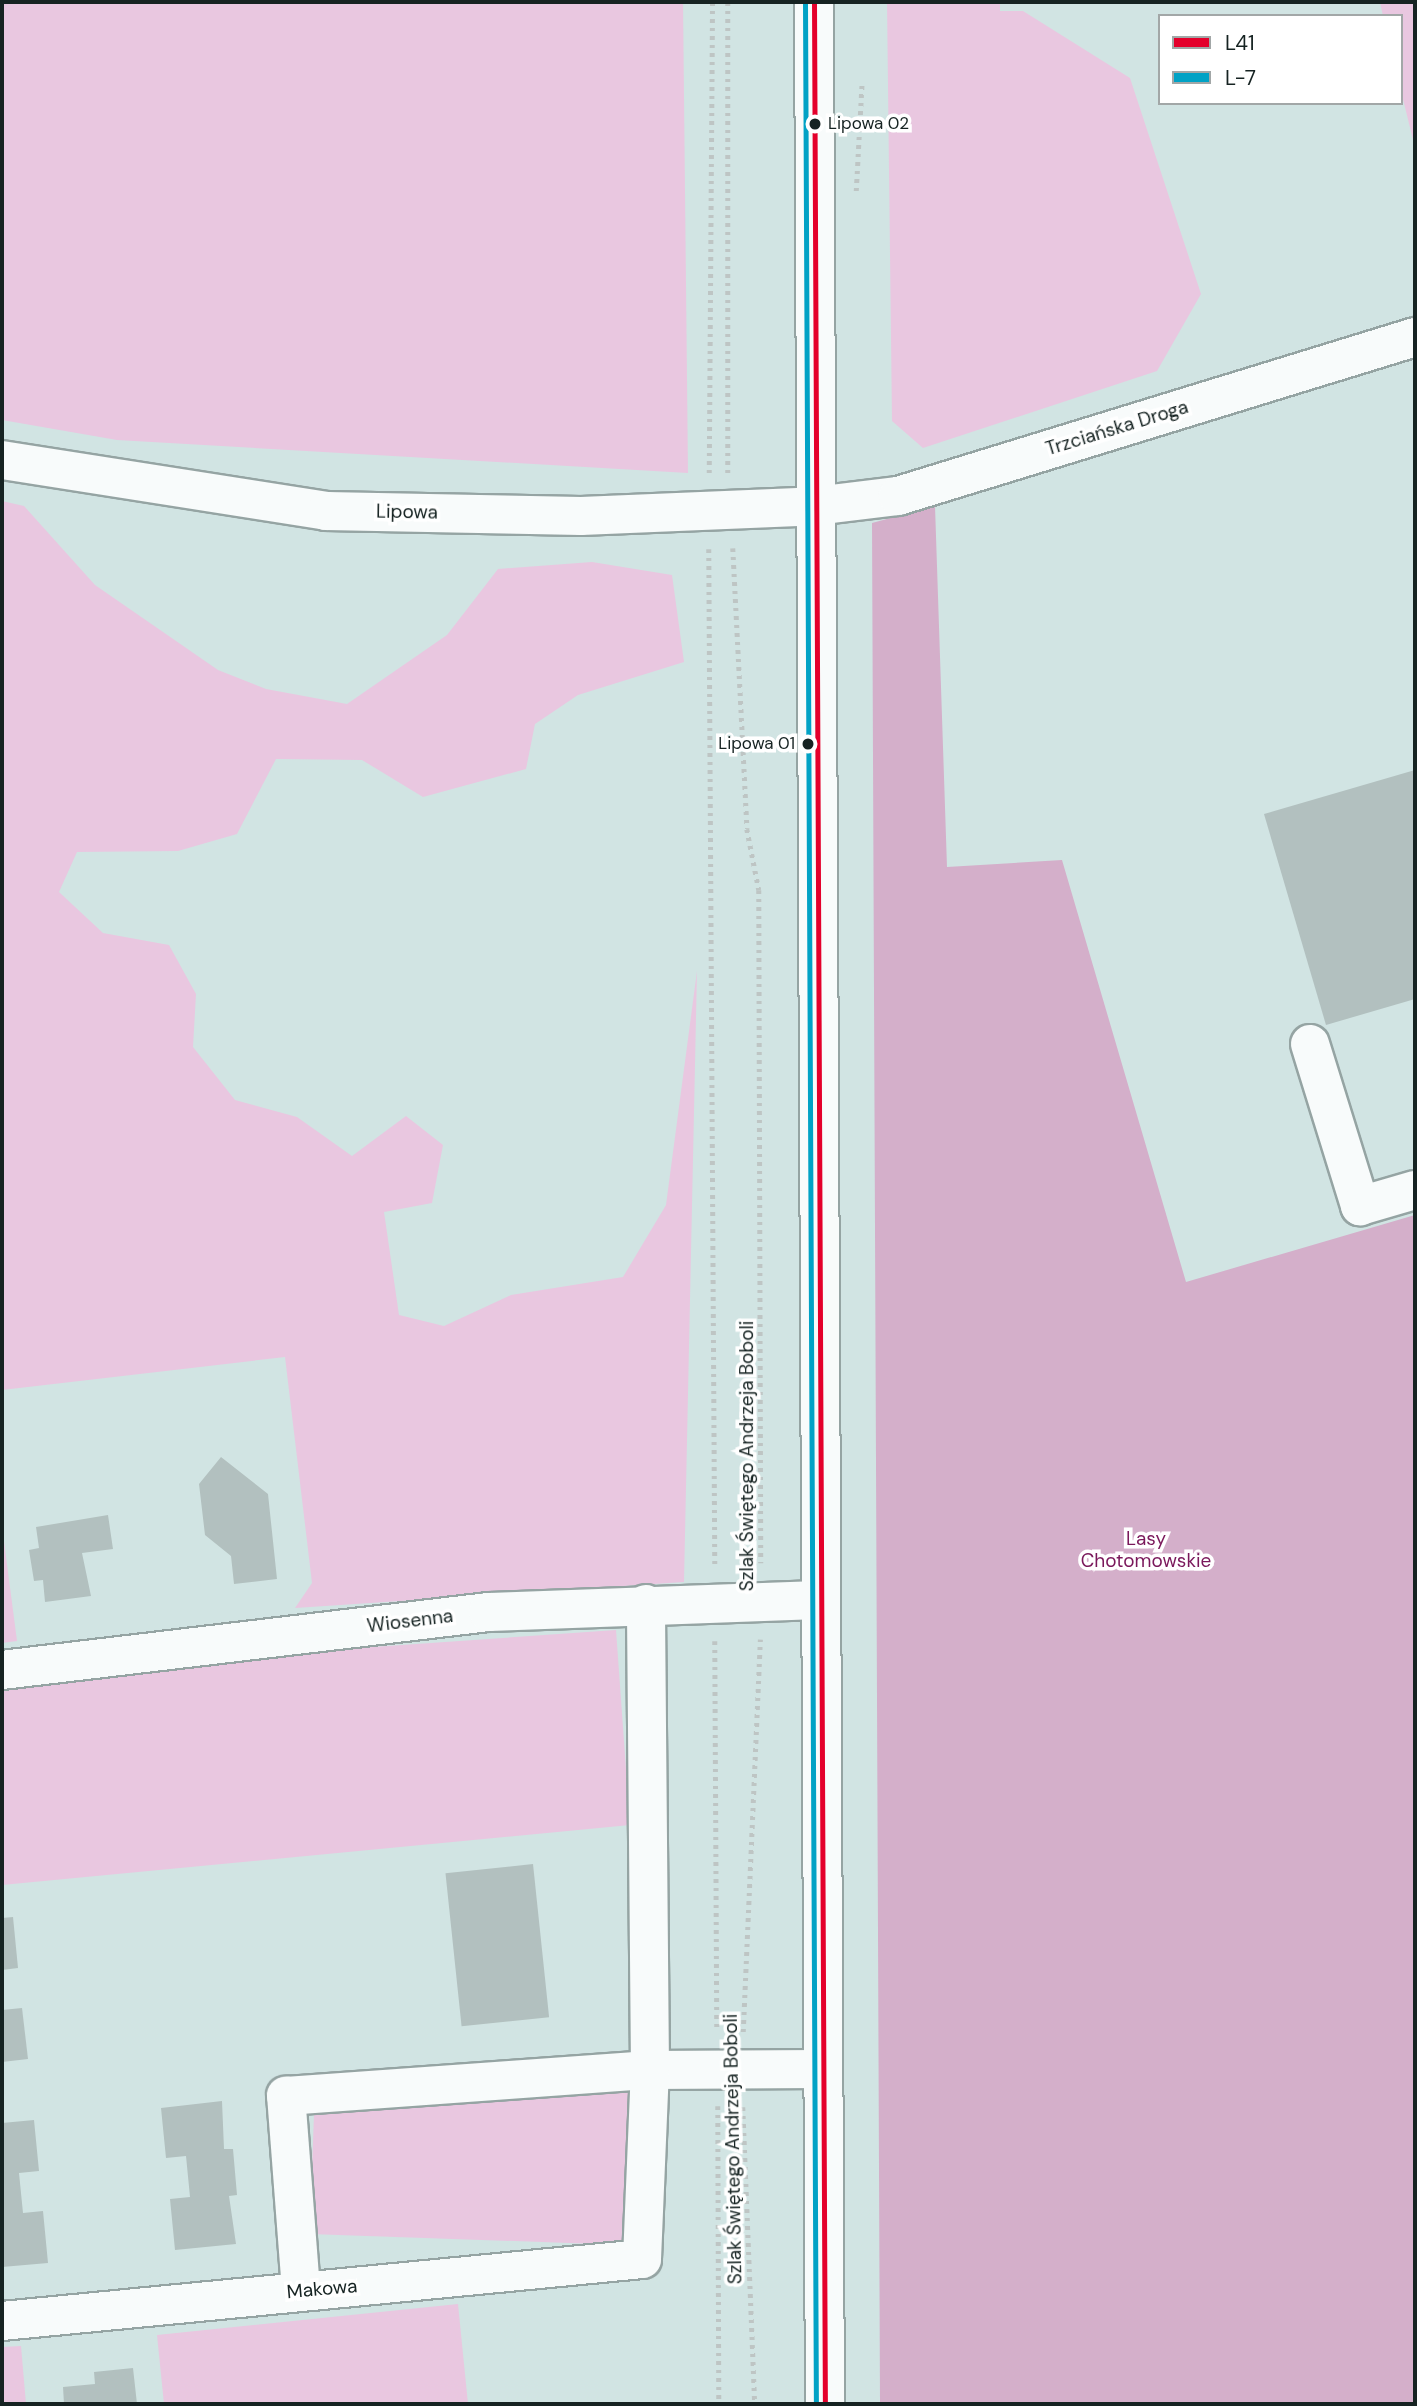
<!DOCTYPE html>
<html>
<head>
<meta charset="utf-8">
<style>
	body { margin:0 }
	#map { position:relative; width:1417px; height:2406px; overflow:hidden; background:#d1e4e3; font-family:"DM Sans",sans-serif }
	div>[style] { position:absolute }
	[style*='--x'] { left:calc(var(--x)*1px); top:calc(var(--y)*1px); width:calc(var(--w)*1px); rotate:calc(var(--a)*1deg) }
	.green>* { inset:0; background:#e9c7e0; transform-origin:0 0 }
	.forest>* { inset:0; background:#d4afca }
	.building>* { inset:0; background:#b2c0bf; transform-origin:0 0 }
	.path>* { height:4.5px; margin-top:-2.25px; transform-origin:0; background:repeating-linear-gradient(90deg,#bec5c4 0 3.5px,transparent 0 8.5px) }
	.roads { filter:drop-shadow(2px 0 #95a4a3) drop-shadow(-2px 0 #95a4a3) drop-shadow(0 2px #95a4a3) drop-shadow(0 -2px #95a4a3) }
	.minor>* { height:38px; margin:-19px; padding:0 19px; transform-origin:19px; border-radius:19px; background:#f8fbfb }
	.major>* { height:38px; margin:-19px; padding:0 19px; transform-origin:19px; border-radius:19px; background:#f8fbfb }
	.bus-1>* { height:5px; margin:-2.5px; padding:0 2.5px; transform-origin:2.5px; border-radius:2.5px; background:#e4002b }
	.bus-2>* { height:5px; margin:-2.5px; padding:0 2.5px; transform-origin:2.5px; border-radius:2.5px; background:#01a2c5 }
	.dots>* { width:19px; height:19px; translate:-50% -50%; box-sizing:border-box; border:4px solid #fff; border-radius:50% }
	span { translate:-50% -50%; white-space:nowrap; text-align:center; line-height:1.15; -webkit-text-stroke:7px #fff; paint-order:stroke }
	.bus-label { font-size:17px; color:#162322 }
	.left { translate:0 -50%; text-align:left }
	.right { translate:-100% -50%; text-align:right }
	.street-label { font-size:19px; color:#162322 }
	.park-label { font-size:19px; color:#7a185b }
	.frame { position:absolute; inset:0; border:4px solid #162322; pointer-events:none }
	.legend { position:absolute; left:1158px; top:14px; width:245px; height:91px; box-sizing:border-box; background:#fff; border:2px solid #a2a7a7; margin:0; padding:9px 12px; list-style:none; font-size:21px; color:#162322 }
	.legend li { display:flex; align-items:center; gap:14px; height:35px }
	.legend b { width:35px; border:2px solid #a2a7a7 }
</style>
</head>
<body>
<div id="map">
	<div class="green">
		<i style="clip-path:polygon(2px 2px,683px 2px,688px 473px,117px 440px,2px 420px)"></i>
		<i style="clip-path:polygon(887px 2px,1000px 2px,1000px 11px,1023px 11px,1130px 78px,1201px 294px,1157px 371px,923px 448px,892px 421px)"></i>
		<i style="clip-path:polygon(1380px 2px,1415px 2px,1415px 148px,1401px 91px,1401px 16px,1383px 16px)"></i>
		<i style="clip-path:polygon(2px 501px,24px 506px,95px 585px,218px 670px,266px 689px,347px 704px,447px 635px,498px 569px,592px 562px,672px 575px,684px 662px,578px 695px,535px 724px,526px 769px,423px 797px,362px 760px,276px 759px,237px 834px,178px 851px,77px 852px,59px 892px,103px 933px,169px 945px,196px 994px,193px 1047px,235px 1100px,297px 1117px,352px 1156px,406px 1116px,443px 1145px,432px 1203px,384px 1212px,399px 1315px,444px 1326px,511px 1295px,623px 1277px,666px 1205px,697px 971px,684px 1582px,295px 1608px,312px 1583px,285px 1357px,2px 1390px)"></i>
		<i style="clip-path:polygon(2px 1526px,17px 1641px,2px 1643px)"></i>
		<i style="clip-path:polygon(616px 1630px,630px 1825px,2px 1885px,2px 1691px,287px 1653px)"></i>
		<i style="left:629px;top:2091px;width:154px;height:314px;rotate:92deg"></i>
		<i style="clip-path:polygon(458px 2304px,468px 2404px,164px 2404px,157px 2335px)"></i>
		<i style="clip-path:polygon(21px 2346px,26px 2404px,2px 2404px,2px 2347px)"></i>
	</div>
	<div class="forest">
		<i style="clip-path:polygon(935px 506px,947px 867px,1062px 860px,1186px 1282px,1415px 1215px,1415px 2404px,880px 2404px,872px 523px)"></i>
	</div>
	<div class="building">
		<i style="clip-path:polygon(1415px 770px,1415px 999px,1326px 1025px,1264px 814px)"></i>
		<i style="clip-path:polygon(221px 1457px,268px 1494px,277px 1579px,234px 1584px,231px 1556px,205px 1535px,199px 1484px)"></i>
		<i style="clip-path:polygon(108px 1515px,113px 1549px,82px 1553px,91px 1596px,45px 1602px,43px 1580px,34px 1581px,29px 1550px,39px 1548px,36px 1527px)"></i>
		<i style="left:533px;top:1864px;width:154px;height:88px;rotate:84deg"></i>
		<i style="clip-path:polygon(13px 1917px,18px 1968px,2px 1970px,2px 1918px)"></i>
		<i style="clip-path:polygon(22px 2008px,28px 2059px,2px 2062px,2px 2010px)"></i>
		<i style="clip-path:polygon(222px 2101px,224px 2149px,233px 2149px,237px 2195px,229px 2196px,236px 2244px,175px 2250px,170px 2199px,190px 2197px,186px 2156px,166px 2158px,161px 2108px)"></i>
		<i style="clip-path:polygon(34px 2120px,39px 2171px,19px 2173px,23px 2213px,43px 2211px,48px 2263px,2px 2267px,2px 2123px)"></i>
		<i style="clip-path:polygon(133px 2368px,137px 2404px,64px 2404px,63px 2387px,95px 2384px,94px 2372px)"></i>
	</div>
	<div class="path">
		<i style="--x:728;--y:2;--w:471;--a:90"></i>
		<i style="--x:856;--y:191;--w:110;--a:-86.9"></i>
		<i style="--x:709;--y:473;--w:471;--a:-89.6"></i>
		<i style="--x:733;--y:548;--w:281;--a:87.1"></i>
		<i style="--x:747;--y:829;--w:62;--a:78.9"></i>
		<i style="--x:759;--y:890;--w:673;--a:89.83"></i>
		<i style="--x:709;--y:549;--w:1016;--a:89.66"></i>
		<i style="--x:715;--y:1641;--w:390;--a:89.7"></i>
		<i style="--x:743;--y:2032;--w:393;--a:-87.5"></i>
		<i style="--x:718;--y:2106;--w:298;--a:89.8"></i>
		<i style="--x:743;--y:2107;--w:297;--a:87.7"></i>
	</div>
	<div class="roads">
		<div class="minor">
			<i style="--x:2;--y:460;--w:328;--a:8.9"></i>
			<i style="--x:326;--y:511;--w:255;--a:1.1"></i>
			<i style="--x:581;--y:516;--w:235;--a:-2.4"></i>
			<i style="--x:816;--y:506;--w:83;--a:-7"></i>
			<i style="--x:898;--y:496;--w:541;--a:-17.09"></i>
			<i style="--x:1310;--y:1044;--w:170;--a:72.8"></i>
			<i style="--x:1360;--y:1206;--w:57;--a:-16.2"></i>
			<i style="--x:2;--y:1670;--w:489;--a:-6.8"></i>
			<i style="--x:488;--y:1612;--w:332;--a:-2.1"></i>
			<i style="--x:301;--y:2290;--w:195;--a:-94.4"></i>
			<i style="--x:286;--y:2096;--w:365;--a:-4.1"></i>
			<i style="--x:650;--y:2070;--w:173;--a:-0.3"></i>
			<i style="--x:2;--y:2321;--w:643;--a:-5.53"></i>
			<i style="--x:642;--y:2259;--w:189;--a:-87.6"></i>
			<i style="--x:650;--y:2070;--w:466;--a:-90.5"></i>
		</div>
		<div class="major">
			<i style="--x:814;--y:2;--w:2402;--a:89.74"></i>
		</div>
	</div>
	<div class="bus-1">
		<i style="--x:814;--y:2;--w:2402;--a:89.74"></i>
	</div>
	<div class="bus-2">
		<i style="--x:805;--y:2;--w:2402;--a:89.74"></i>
	</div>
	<div class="dots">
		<i style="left:815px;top:124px;background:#162322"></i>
		<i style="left:808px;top:744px;background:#162322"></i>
	</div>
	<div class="bus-label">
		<span class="left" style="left:828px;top:124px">Lipowa 02</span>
		<span class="right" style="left:795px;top:744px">Lipowa 01</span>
	</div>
	<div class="street-label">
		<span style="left:1117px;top:428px;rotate:-17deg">Trzciańska Droga</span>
		<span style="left:407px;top:512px;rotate:1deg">Lipowa</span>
		<span style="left:747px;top:1456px;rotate:-90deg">Szlak Świętego Andrzeja Boboli</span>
		<span style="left:410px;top:1621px;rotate:-7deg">Wiosenna</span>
		<span style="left:733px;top:2149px;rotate:-91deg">Szlak Świętego Andrzeja Boboli</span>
		<span style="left:322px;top:2289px;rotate:-5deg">Makowa</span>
	</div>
	<div class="park-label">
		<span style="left:1146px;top:1550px">Lasy<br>Chotomowskie</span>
	</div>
	<div class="frame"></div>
	<ul class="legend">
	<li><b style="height:9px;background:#e4002b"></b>L41</li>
	<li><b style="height:9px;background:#01a2c5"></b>L-7</li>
	</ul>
</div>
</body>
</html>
